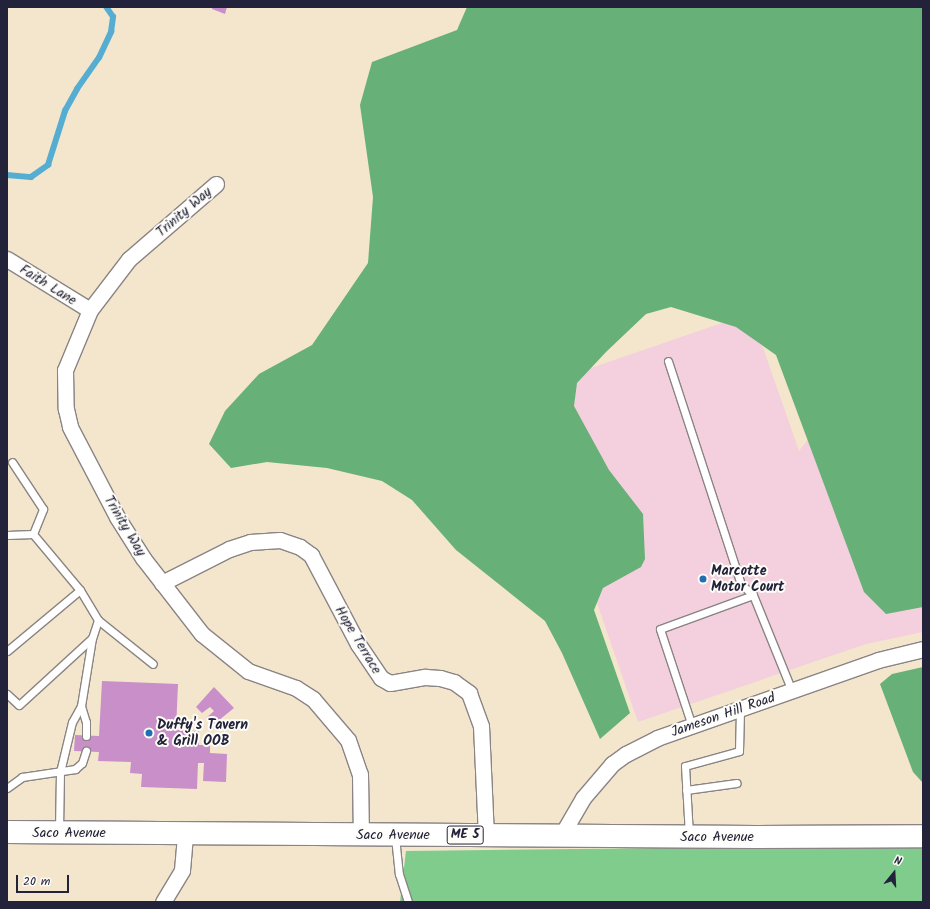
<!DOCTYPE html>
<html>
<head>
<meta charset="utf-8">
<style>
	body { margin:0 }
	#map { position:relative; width:930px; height:909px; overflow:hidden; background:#f3e6cc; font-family:Kalam,sans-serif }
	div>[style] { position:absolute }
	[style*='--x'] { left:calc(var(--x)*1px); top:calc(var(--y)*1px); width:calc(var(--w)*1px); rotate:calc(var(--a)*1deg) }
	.built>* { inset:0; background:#f4cfdd }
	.green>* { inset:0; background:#7fcc8c }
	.forest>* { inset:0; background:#67b078 }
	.stream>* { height:5.5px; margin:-2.75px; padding:0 2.75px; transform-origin:2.75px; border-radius:2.75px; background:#55add2 }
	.building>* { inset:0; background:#c98fc9 }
	.roads { filter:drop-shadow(1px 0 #8a8484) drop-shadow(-1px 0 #8a8484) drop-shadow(0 1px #8a8484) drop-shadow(0 -1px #8a8484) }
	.service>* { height:7px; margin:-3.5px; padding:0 3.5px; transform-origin:3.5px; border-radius:3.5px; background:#fff }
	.minor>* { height:15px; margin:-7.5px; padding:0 7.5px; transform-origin:7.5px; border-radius:7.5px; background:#fff }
	.primary>* { height:22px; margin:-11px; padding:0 11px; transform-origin:11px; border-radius:11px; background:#fff }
	.dots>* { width:11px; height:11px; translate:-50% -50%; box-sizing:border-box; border:2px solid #fdfcf7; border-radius:50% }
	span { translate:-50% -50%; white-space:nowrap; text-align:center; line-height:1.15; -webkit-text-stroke:4px #fdfcf7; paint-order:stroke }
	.shield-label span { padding:1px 3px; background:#fdfcf7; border:1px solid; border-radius:3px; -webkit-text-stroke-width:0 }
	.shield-label { font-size:13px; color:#22223b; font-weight:700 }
	.street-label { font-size:14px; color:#22223b }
	.poi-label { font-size:14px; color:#22223b; font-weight:700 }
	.left { translate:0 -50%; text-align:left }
	.frame { position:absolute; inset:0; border:8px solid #22223b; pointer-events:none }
	.north { position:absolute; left:874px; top:853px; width:40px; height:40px; -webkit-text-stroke:3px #fdfcf7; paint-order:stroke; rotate:18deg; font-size:11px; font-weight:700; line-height:16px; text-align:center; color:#22223b }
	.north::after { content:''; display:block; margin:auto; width:14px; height:18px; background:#22223b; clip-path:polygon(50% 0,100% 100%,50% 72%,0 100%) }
	.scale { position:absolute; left:16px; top:875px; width:53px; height:18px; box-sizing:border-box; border:2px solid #22223b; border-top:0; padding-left:5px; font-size:12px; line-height:14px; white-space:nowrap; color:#22223b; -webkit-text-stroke:3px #fdfcf7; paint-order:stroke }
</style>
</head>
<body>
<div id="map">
	<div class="built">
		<i style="clip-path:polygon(923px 290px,923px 632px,866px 644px,638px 722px,524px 391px,751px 313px,799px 451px)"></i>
	</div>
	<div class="green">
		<i style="clip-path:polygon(923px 841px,923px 902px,400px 902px,406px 851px,760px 847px)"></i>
	</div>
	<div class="forest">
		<i style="clip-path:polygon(467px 7px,923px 7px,923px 607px,886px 614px,864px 592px,776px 355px,736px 327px,671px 307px,646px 314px,606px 352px,577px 383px,574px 406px,609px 470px,643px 514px,645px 559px,641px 567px,603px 588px,594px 610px,630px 713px,600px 739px,562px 653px,545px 621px,456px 550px,412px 500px,382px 481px,327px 468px,267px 462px,231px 468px,209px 444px,225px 411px,259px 374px,312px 345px,368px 263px,373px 197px,360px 105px,372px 62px,457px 30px)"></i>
		<i style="clip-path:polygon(923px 667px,923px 783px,913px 772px,880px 684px,892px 674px)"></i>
	</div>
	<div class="stream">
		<i style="--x:7;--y:175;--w:24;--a:5"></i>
		<i style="--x:31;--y:177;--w:21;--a:-35"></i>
		<i style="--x:48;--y:165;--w:57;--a:-72.5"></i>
		<i style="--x:65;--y:111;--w:25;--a:-61"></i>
		<i style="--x:77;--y:89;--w:38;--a:-55"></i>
		<i style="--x:99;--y:58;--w:29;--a:-65"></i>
		<i style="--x:111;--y:32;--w:15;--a:-82"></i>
		<i style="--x:113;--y:17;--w:12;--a:-125"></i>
	</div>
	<div class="building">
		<i style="clip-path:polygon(212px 7px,227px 7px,225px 14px,212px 9px)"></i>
		<i style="clip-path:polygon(102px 681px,178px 684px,176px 730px,199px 731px,199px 745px,210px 745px,210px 753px,227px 754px,226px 782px,203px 781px,204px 763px,198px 763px,197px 789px,141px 787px,142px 774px,130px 773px,131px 762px,98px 761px,99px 752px,74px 751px,75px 735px,99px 736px)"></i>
		<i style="clip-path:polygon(214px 687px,234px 708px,213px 725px,206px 718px,214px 711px,210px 707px,202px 713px,196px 707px)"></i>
	</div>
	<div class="roads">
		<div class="service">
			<i style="--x:668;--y:361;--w:235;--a:71.9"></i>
			<i style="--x:741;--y:584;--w:16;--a:43"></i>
			<i style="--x:753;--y:595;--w:104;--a:67.9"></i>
			<i style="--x:33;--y:534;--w:73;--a:50"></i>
			<i style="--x:80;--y:590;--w:35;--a:59"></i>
			<i style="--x:98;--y:620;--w:19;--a:108"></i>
			<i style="--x:92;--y:638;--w:69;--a:99.2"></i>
			<i style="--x:81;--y:706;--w:18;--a:119"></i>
			<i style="--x:72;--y:722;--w:51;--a:103.5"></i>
			<i style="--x:60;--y:772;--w:57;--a:91"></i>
			<i style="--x:7;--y:535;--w:26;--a:-2"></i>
			<i style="--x:33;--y:534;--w:27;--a:-68"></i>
			<i style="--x:43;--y:509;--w:56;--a:-123.4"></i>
			<i style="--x:98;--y:620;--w:70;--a:38.7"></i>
			<i style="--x:7;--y:651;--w:95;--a:-39.9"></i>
			<i style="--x:7;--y:694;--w:16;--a:43"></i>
			<i style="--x:19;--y:705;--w:99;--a:-42.5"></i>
			<i style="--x:81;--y:706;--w:17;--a:73"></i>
			<i style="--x:86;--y:722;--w:14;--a:90"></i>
			<i style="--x:692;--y:726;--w:102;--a:-108.3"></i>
			<i style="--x:660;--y:629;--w:99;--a:-20.1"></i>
			<i style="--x:7;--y:788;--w:19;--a:-36"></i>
			<i style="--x:22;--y:777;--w:54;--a:-8.6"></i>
			<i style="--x:75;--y:769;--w:9;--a:-41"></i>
			<i style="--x:82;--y:763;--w:13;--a:-72"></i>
			<i style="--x:686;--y:790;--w:51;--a:-7.8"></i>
			<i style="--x:689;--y:835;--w:69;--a:-93.3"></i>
			<i style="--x:685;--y:766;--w:56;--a:-15.5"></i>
			<i style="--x:739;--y:751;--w:42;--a:-88.6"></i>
			<i style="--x:395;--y:837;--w:37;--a:84"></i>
			<i style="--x:399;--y:874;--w:29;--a:72"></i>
		</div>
		<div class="minor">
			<i style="--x:216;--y:184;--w:115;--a:139.2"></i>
			<i style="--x:129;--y:259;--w:64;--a:127.4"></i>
			<i style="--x:90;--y:310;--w:65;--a:112.6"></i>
			<i style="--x:65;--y:370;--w:39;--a:89"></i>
			<i style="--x:66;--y:409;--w:18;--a:77"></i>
			<i style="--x:70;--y:427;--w:102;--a:62.4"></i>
			<i style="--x:117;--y:517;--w:49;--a:57.6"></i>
			<i style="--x:143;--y:558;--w:96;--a:52.2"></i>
			<i style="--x:202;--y:634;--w:59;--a:38.8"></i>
			<i style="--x:248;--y:671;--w:51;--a:19.5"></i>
			<i style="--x:296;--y:688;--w:20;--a:33"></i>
			<i style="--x:313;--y:699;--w:54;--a:49.5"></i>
			<i style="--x:348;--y:740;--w:36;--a:71"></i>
			<i style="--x:360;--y:774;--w:61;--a:89.1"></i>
			<i style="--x:7;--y:259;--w:97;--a:31.6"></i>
			<i style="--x:162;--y:583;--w:75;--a:-26.9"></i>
			<i style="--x:229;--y:549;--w:22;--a:-18"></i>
			<i style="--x:250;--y:542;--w:30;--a:-4"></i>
			<i style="--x:280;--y:540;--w:21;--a:19"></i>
			<i style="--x:300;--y:547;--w:14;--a:36"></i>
			<i style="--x:311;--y:555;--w:101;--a:62.2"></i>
			<i style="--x:358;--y:644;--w:41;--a:55.9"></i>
			<i style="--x:381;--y:678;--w:10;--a:29"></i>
			<i style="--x:390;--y:683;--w:36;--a:-10"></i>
			<i style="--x:425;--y:677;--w:15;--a:4"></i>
			<i style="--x:440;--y:678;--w:15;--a:16"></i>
			<i style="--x:454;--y:682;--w:19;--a:36"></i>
			<i style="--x:469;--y:693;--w:35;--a:70"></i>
			<i style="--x:481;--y:726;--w:109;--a:87.4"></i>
			<i style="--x:561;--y:836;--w:44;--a:-59.9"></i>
			<i style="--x:583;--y:798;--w:45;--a:-49.5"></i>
			<i style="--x:612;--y:764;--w:17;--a:-36"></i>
			<i style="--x:626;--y:754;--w:35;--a:-27"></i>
			<i style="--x:657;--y:738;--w:234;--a:-19.4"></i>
			<i style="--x:878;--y:660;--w:46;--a:-13.7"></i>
			<i style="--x:163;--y:902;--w:37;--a:-59"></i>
			<i style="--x:182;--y:870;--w:37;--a:-85"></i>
		</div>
		<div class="primary">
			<i style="--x:7;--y:832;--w:749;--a:0.38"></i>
			<i style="--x:756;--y:837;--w:167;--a:-0.3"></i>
		</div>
	</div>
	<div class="dots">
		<i style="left:703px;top:579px;background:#1f6fb2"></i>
		<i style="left:149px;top:733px;background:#1f6fb2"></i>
	</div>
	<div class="shield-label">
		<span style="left:465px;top:835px">ME 5</span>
	</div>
	<div class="street-label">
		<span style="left:184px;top:212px;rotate:-41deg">Trinity Way</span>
		<span style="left:48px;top:285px;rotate:32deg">Faith Lane</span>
		<span style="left:125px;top:526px;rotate:59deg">Trinity Way</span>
		<span style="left:358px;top:640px;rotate:59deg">Hope Terrace</span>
		<span style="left:723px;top:715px;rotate:-19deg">Jameson Hill Road</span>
		<span style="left:69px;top:833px">Saco Avenue</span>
		<span style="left:393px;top:835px">Saco Avenue</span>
		<span style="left:717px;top:837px">Saco Avenue</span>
	</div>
	<div class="poi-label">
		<span class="left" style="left:711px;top:579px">Marcotte<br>Motor Court</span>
		<span class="left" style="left:157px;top:733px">Duffy's Tavern<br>&amp; Grill OOB</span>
	</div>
	<div class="frame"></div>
	<div class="north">N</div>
	<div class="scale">20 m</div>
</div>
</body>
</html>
